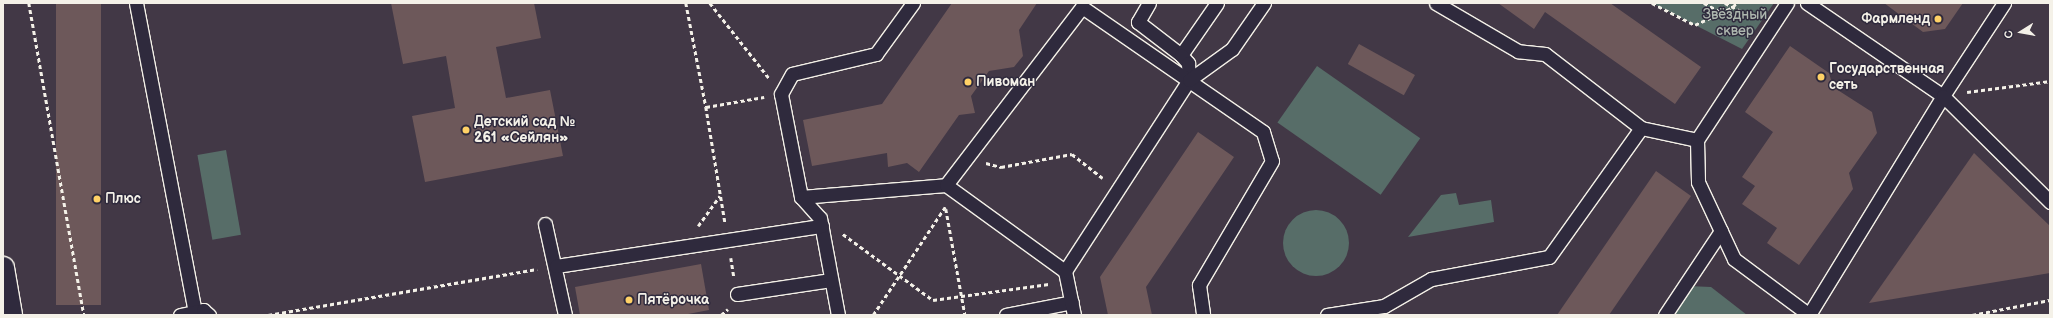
<!DOCTYPE html>
<html>
<head>
<meta charset="utf-8">
<style>
	body { margin:0 }
	#map { position:relative; width:2053px; height:318px; overflow:hidden; background:#423846; font-family:"Balsamiq Sans",sans-serif }
	div>[style] { position:absolute }
	[style*='--x'] { left:calc(var(--x)*1px); top:calc(var(--y)*1px); width:calc(var(--w)*1px); rotate:calc(var(--a)*1deg) }
	.green>* { inset:0; background:#576d68; transform-origin:0 0 }
	.round { border-radius:50% }
	.building>* { inset:0; background:#6d585a; transform-origin:0 0 }
	.path>* { height:2.5px; margin-top:-1.25px; transform-origin:0; background:repeating-linear-gradient(90deg,#f4f1e8 0 4px,transparent 0 7px) }
	.roads { filter:drop-shadow(1px 0 #f4f1e8) drop-shadow(-1px 0 #f4f1e8) drop-shadow(0 1px #f4f1e8) drop-shadow(0 -1px #f4f1e8) }
	.service>* { height:13px; margin:-6.5px; padding:0 6.5px; transform-origin:6.5px; border-radius:6.5px; background:#2f2a3d }
	.secondary>* { height:22px; margin:-11px; padding:0 11px; transform-origin:11px; border-radius:11px; background:#2f2a3d }
	.dots>* { width:11px; height:11px; translate:-50% -50%; box-sizing:border-box; border:2px solid #2f2a3d; border-radius:50% }
	span { translate:-50% -50%; white-space:nowrap; text-align:center; line-height:1.15; -webkit-text-stroke:3px #2f2a3d; paint-order:stroke }
	.park-label { font-size:14px; color:#adb6ae }
	.poi-label { font-size:14px; color:#f4f1e8; font-weight:700 }
	.right { translate:-100% -50%; text-align:right }
	.left { translate:0 -50%; text-align:left }
	.frame { position:absolute; inset:0; border:4px solid #f4f1e8; pointer-events:none }
	.north { position:absolute; left:2001px; top:12px; width:40px; height:40px; -webkit-text-stroke:3px #2f2a3d; paint-order:stroke; rotate:259deg; font-size:11px; font-weight:700; line-height:16px; text-align:center; color:#f4f1e8 }
	.north::after { content:''; display:block; margin:auto; width:14px; height:18px; background:#f4f1e8; clip-path:polygon(50% 0,100% 100%,50% 72%,0 100%) }
</style>
</head>
<body>
<div id="map">
	<div class="green">
		<i style="clip-path:polygon(1652px 3px,1774px 3px,1742px 49px)"></i>
		<i style="left:1317px;top:66px;width:126px;height:69px;rotate:35deg"></i>
		<i style="left:226px;top:150px;width:86px;height:29px;rotate:80deg"></i>
		<i style="clip-path:polygon(1456px 193px,1459px 205px,1491px 200px,1494px 222px,1408px 237px,1441px 195px)"></i>
		<i class="round" style="left:1283px;top:210px;width:66px;height:66px"></i>
		<i style="clip-path:polygon(1688px 286px,1711px 287px,1747px 315px,1671px 315px)"></i>
	</div>
	<div class="building">
		<i style="left:56px;top:3px;width:45px;height:302px"></i>
		<i style="clip-path:polygon(391px 3px,534px 3px,541px 38px,496px 47px,506px 98px,550px 90px,563px 156px,425px 182px,412px 116px,455px 108px,446px 56px,403px 64px)"></i>
		<i style="clip-path:polygon(952px 3px,1037px 3px,1019px 30px,1023px 56px,1014px 67px,989px 71px,971px 96px,975px 113px,959px 115px,919px 172px,907px 163px,888px 167px,887px 153px,812px 166px,803px 120px,882px 104px)"></i>
		<i style="clip-path:polygon(1498px 3px,1610px 3px,1701px 67px,1675px 104px,1545px 12px,1534px 29px)"></i>
		<i style="clip-path:polygon(1884px 3px,1963px 3px,1945px 29px,1923px 32px)"></i>
		<i style="left:1359px;top:44px;width:64px;height:23px;rotate:29deg"></i>
		<i style="clip-path:polygon(1790px 46px,1829px 73px,1833px 87px,1872px 112px,1877px 133px,1849px 173px,1853px 189px,1799px 265px,1767px 243px,1777px 228px,1742px 204px,1755px 186px,1742px 177px,1773px 132px,1745px 112px)"></i>
		<i style="clip-path:polygon(1198px 132px,1234px 157px,1146px 287px,1152px 315px,1108px 315px,1100px 277px)"></i>
		<i style="clip-path:polygon(1974px 153px,2050px 226px,2050px 273px,1869px 303px)"></i>
		<i style="clip-path:polygon(1656px 171px,1691px 196px,1609px 315px,1557px 315px)"></i>
		<i style="clip-path:polygon(701px 264px,709px 310px,683px 315px,580px 315px,575px 287px)"></i>
	</div>
	<div class="path">
		<i style="--x:29;--y:3;--w:317;--a:80"></i>
		<i style="--x:686;--y:3;--w:106;--a:79.1"></i>
		<i style="--x:706;--y:107;--w:117;--a:80.6"></i>
		<i style="--x:710;--y:3;--w:95;--a:51.8"></i>
		<i style="--x:1652;--y:3;--w:48;--a:27.1"></i>
		<i style="--x:1695;--y:25;--w:42;--a:-25.3"></i>
		<i style="--x:1733;--y:7;--w:5;--a:-53"></i>
		<i style="--x:1704;--y:3;--w:19;--a:28"></i>
		<i style="--x:1725;--y:3;--w:34;--a:27"></i>
		<i style="--x:1967;--y:92;--w:84;--a:-7.5"></i>
		<i style="--x:706;--y:107;--w:59;--a:-9.8"></i>
		<i style="--x:986;--y:163;--w:16;--a:15"></i>
		<i style="--x:1001;--y:167;--w:72;--a:-10.4"></i>
		<i style="--x:1072;--y:154;--w:39;--a:38"></i>
		<i style="--x:946;--y:209;--w:108;--a:79.8"></i>
		<i style="--x:698;--y:226;--w:37;--a:-54"></i>
		<i style="--x:843;--y:234;--w:112;--a:36.3"></i>
		<i style="--x:933;--y:300;--w:117;--a:-7.9"></i>
		<i style="--x:731;--y:258;--w:19;--a:81"></i>
		<i style="--x:268;--y:315;--w:273;--a:-9.7"></i>
		<i style="--x:721;--y:315;--w:9;--a:-41"></i>
		<i style="--x:873;--y:315;--w:130;--a:-56.3"></i>
		<i style="--x:1972;--y:315;--w:79;--a:-10.9"></i>
	</div>
	<div class="roads">
		<div class="service">
			<i style="--x:136;--y:3;--w:315;--a:79.2"></i>
			<i style="--x:913;--y:3;--w:63;--a:126"></i>
			<i style="--x:876;--y:54;--w:86;--a:166.6"></i>
			<i style="--x:792;--y:74;--w:23;--a:119"></i>
			<i style="--x:781;--y:94;--w:105;--a:79"></i>
			<i style="--x:801;--y:197;--w:145;--a:-4.7"></i>
			<i style="--x:946;--y:185;--w:147;--a:35.9"></i>
			<i style="--x:1149;--y:3;--w:22;--a:120"></i>
			<i style="--x:1138;--y:22;--w:54;--a:37.5"></i>
			<i style="--x:1181;--y:55;--w:63;--a:-55.3"></i>
			<i style="--x:1807;--y:3;--w:165;--a:34.4"></i>
			<i style="--x:1943;--y:96;--w:257;--a:121.5"></i>
			<i style="--x:2004;--y:3;--w:111;--a:123.3"></i>
			<i style="--x:1943;--y:96;--w:151;--a:44.7"></i>
			<i style="--x:1181;--y:55;--w:11;--a:49"></i>
			<i style="--x:1188;--y:63;--w:17;--a:87"></i>
			<i style="--x:1641;--y:128;--w:57;--a:12.1"></i>
			<i style="--x:1697;--y:140;--w:42;--a:88.6"></i>
			<i style="--x:1698;--y:182;--w:85;--a:64.9"></i>
			<i style="--x:1734;--y:259;--w:92;--a:36.6"></i>
			<i style="--x:1697;--y:140;--w:164;--a:-56.7"></i>
			<i style="--x:946;--y:185;--w:224;--a:-52.6"></i>
			<i style="--x:1082;--y:7;--w:220;--a:34.6"></i>
			<i style="--x:1263;--y:132;--w:30;--a:73"></i>
			<i style="--x:1272;--y:161;--w:144;--a:120.5"></i>
			<i style="--x:1199;--y:285;--w:30;--a:82"></i>
			<i style="--x:801;--y:197;--w:28;--a:48"></i>
			<i style="--x:820;--y:218;--w:99;--a:79.5"></i>
			<i style="--x:545;--y:224;--w:93;--a:77.6"></i>
			<i style="--x:556;--y:266;--w:269;--a:-8.6"></i>
			<i style="--x:737;--y:294;--w:95;--a:-8.5"></i>
			<i style="--x:180;--y:315;--w:24;--a:-12"></i>
			<i style="--x:203;--y:310;--w:8;--a:40"></i>
			<i style="--x:1006;--y:315;--w:67;--a:-11.1"></i>
			<i style="--x:1074;--y:315;--w:45;--a:-101.6"></i>
			<i style="--x:1065;--y:271;--w:228;--a:-57"></i>
			<i style="--x:1189;--y:80;--w:53;--a:-35.8"></i>
			<i style="--x:1232;--y:49;--w:56;--a:-55.2"></i>
			<i style="--x:1327;--y:315;--w:58;--a:-9"></i>
			<i style="--x:1384;--y:306;--w:54;--a:-29.9"></i>
			<i style="--x:1431;--y:279;--w:120;--a:-10.6"></i>
			<i style="--x:1549;--y:257;--w:158;--a:-54.5"></i>
			<i style="--x:1641;--y:128;--w:121;--a:-142.4"></i>
			<i style="--x:1545;--y:54;--w:27;--a:-174"></i>
			<i style="--x:1518;--y:51;--w:95;--a:-149.7"></i>
			<i style="--x:1665;--y:315;--w:101;--a:-56.3"></i>
		</div>
		<div class="secondary">
			<i style="--x:3;--y:268;--w:48;--a:80.3"></i>
		</div>
	</div>
	<div class="dots">
		<i style="left:1938px;top:19px;background:#ffd166"></i>
		<i style="left:1821px;top:77px;background:#ffd166"></i>
		<i style="left:968px;top:82px;background:#ffd166"></i>
		<i style="left:466px;top:130px;background:#ffd166"></i>
		<i style="left:97px;top:199px;background:#ffd166"></i>
		<i style="left:629px;top:300px;background:#ffd166"></i>
	</div>
	<div class="park-label">
		<span style="left:1735px;top:23px">Звёздный<br>сквер</span>
	</div>
	<div class="poi-label">
		<span class="right" style="left:1930px;top:19px">Фармленд</span>
		<span class="left" style="left:1829px;top:77px">Государственная<br>сеть</span>
		<span class="left" style="left:976px;top:82px">Пивоман</span>
		<span class="left" style="left:474px;top:130px">Детский сад №<br>261 «Сейлян»</span>
		<span class="left" style="left:105px;top:199px">Плюс</span>
		<span class="left" style="left:637px;top:300px">Пятёрочка</span>
	</div>
	<div class="frame"></div>
	<div class="north">С</div>
</div>
</body>
</html>
